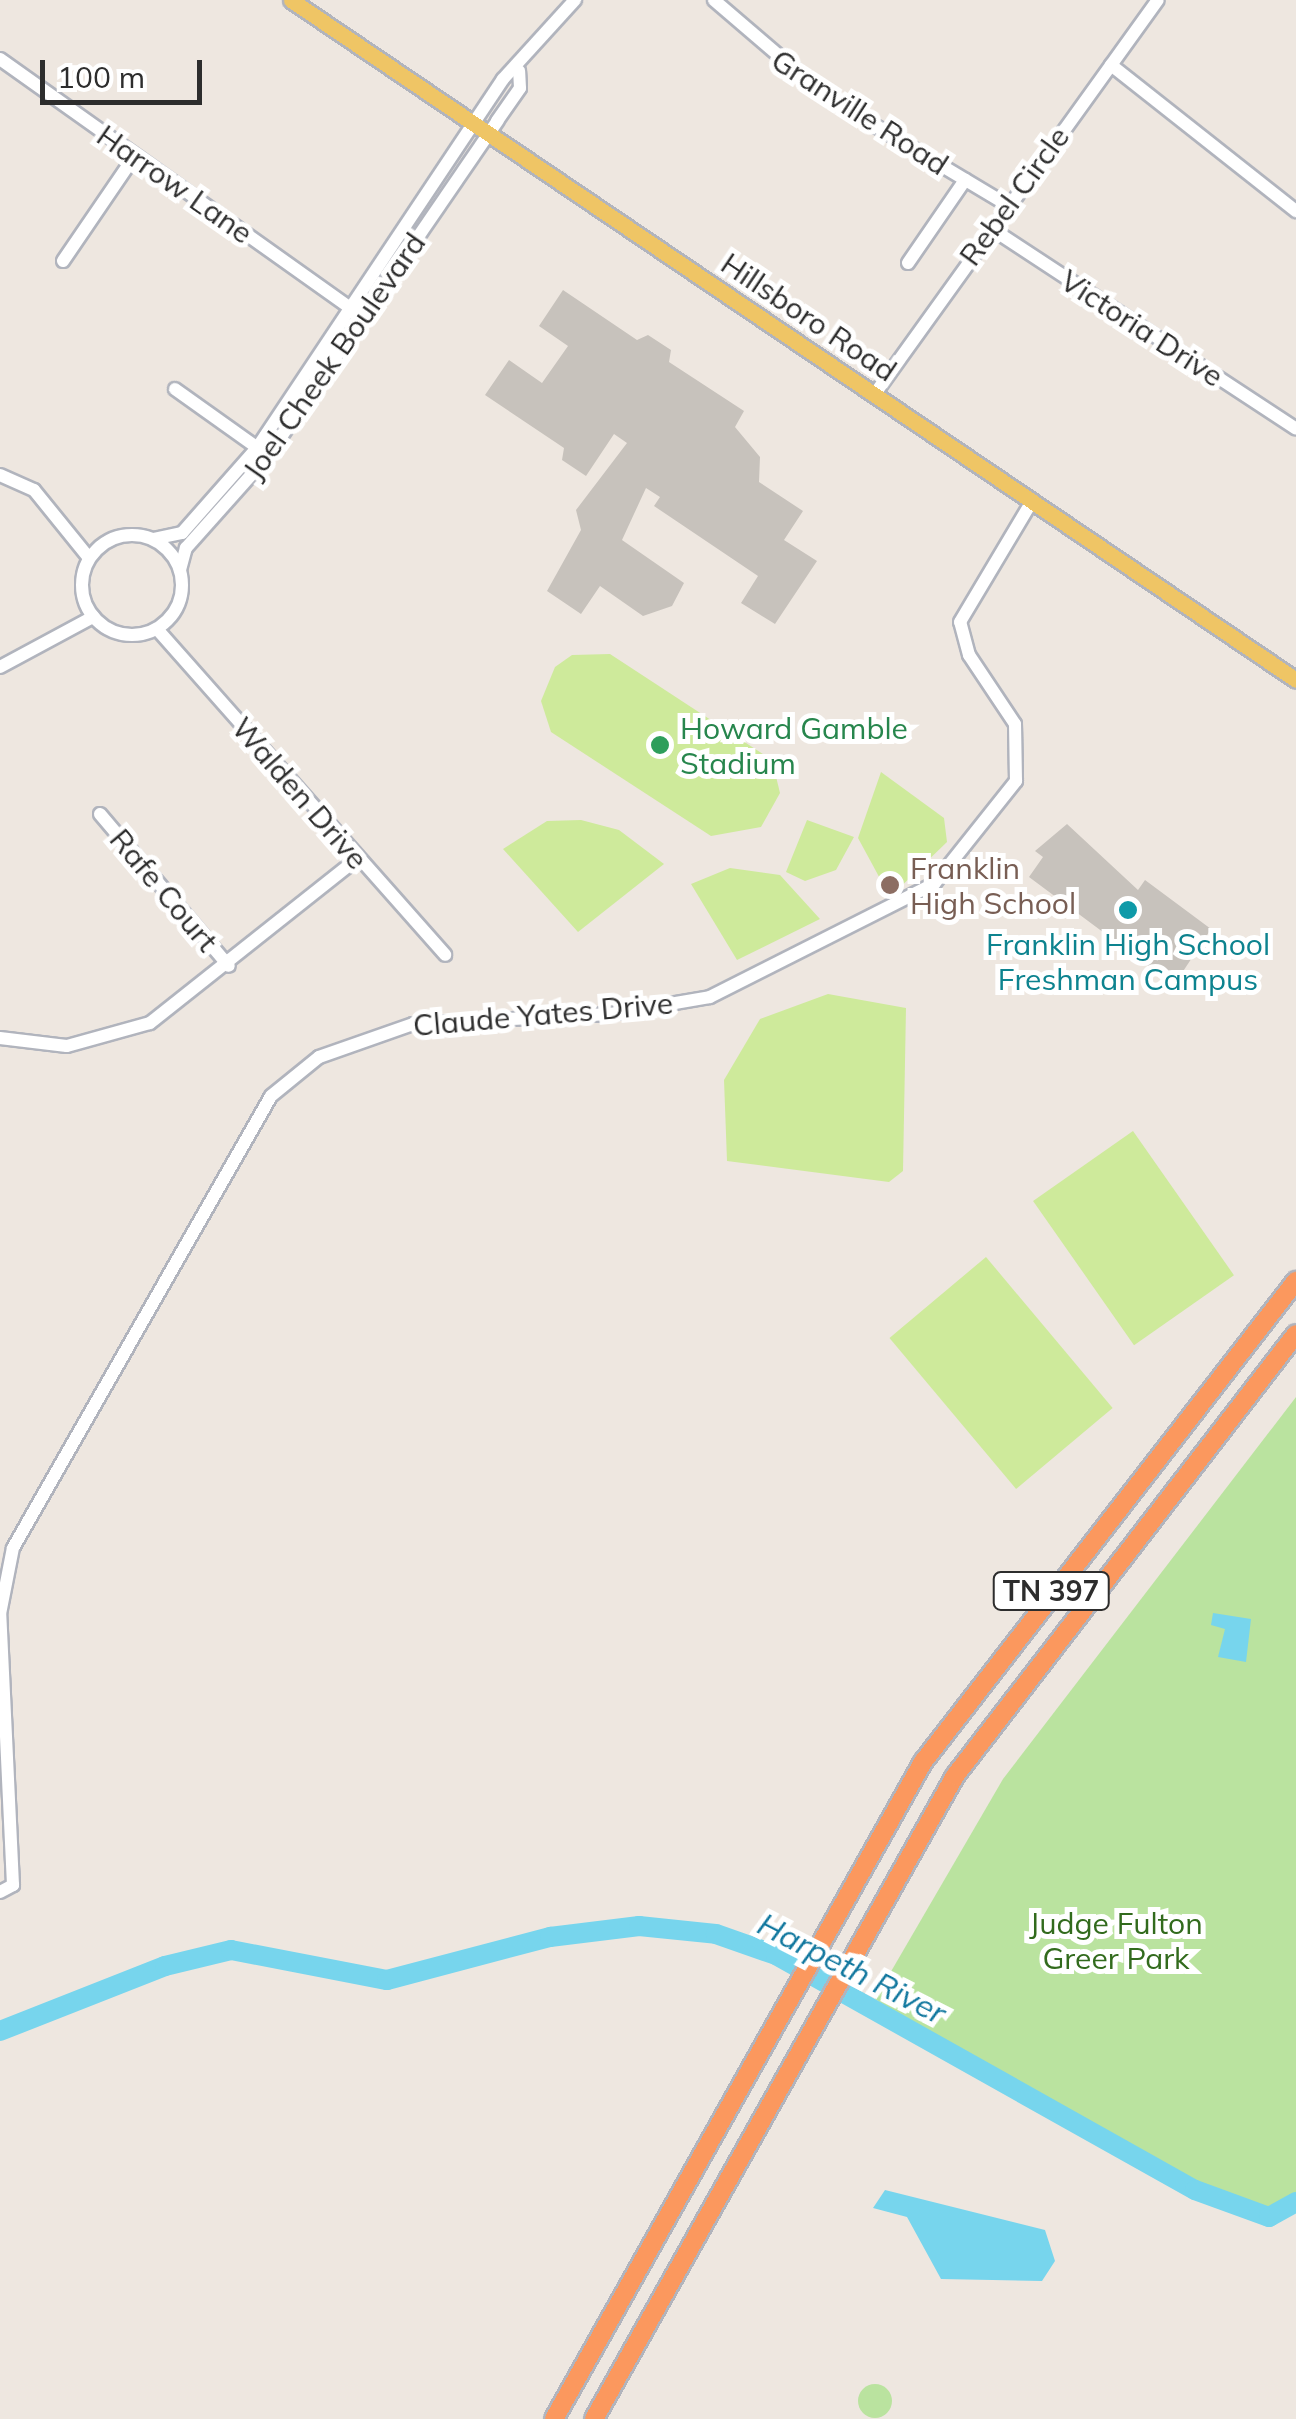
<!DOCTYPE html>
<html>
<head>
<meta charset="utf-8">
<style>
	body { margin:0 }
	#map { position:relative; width:1296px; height:2419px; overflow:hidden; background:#eee7e0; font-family:Mulish,sans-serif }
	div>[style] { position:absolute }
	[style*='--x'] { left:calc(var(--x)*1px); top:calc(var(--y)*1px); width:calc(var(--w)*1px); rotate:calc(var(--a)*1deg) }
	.green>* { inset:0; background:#bae39f }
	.round { border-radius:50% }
	.pitch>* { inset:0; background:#ceea9b; transform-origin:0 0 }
	.water>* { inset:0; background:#77d5ed }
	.river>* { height:20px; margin:-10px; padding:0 10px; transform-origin:10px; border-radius:10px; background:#77d5ed }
	.building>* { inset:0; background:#c7c2bc }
	.roads { filter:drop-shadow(2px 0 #b1b4bd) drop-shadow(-2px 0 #b1b4bd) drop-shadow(0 2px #b1b4bd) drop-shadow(0 -2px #b1b4bd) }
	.minor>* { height:12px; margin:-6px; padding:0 6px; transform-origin:6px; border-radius:6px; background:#fff }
	.minor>.ring { margin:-6px; padding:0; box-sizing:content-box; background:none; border:12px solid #fff; border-radius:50% }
	.major>* { height:15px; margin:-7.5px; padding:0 7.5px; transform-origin:7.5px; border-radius:7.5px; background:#efc565 }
	.highway>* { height:18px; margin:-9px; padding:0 9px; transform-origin:9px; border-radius:9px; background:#fb985e }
	.dots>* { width:28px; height:28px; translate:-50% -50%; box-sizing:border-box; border:5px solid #fff; border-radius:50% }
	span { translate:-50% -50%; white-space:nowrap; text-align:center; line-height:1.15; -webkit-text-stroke:10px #fff; paint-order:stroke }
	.shield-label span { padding:2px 8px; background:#fff; border:2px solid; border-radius:8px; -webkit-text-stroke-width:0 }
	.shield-label { font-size:28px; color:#2d2d2d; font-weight:700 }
	.street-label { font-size:30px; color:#2d2d2d }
	.leisure-label { font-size:30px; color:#27864d }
	.left { translate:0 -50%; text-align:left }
	.education-label { font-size:30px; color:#785e54 }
	.culture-label { font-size:30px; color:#0d838f }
	.park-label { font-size:30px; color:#326b1d }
	.water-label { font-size:32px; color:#10779e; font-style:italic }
	.scale { position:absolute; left:40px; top:60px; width:162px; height:45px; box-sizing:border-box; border:5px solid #2d2d2d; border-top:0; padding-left:12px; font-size:30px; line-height:35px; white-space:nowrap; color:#2d2d2d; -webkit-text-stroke:8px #fff; paint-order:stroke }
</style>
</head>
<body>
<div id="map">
	<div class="green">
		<i style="clip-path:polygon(1296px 1397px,1296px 2202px,1269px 2217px,1195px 2190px,1038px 2103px,875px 1999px,1003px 1779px)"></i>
		<i class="round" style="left:858px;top:2384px;width:34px;height:34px"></i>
	</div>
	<div class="pitch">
		<i style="clip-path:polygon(610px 654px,772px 760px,780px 793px,761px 827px,711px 836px,551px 732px,541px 701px,555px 667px,572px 655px)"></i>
		<i style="clip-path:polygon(881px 772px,944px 818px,947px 842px,890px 897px,858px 838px)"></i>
		<i style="clip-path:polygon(581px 820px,619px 830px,664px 864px,578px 932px,503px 849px,547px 821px)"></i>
		<i style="clip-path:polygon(807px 820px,854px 837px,836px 870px,805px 881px,786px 872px)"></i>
		<i style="clip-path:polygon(730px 868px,780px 875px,820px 919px,737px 960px,691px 884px)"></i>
		<i style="clip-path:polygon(828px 994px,906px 1008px,903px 1171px,889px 1182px,727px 1161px,724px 1080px,760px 1019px)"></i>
		<i style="left:1133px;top:1131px;width:176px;height:122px;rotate:55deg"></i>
		<i style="left:986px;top:1257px;width:197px;height:126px;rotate:50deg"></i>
	</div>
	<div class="water">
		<i style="clip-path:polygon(1213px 1613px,1251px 1619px,1246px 1662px,1218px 1657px,1225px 1629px,1211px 1625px)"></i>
		<i style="clip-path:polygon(885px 2190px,1045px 2230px,1055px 2261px,1042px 2281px,941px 2279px,907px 2217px,873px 2208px)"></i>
	</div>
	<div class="river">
		<i style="--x:0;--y:2031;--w:177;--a:-21.5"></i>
		<i style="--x:165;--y:1966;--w:68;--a:-13.6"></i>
		<i style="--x:231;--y:1950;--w:159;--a:10.9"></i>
		<i style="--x:387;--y:1980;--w:169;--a:-14.8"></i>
		<i style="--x:550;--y:1937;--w:90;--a:-7"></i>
		<i style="--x:639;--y:1926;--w:77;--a:5.9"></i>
		<i style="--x:716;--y:1934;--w:64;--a:19.3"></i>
		<i style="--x:776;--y:1955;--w:480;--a:29.3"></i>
		<i style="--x:1195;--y:2190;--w:79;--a:20"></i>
		<i style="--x:1269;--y:2217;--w:31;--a:-29"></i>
	</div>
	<div class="building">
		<i style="clip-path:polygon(563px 290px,637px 340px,648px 335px,671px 350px,669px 362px,744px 411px,735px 427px,760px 457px,759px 482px,803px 511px,784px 540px,817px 561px,775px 624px,741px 603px,758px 576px,654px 506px,660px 497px,646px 488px,622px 540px,684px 583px,672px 606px,643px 616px,600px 586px,581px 614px,547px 591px,581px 530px,576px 510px,627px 443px,614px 434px,586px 476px,562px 460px,564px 448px,485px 395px,509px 360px,542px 383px,568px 346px,539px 326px)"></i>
		<i style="clip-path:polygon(1067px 824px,1138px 890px,1145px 880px,1211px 929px,1174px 985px,1029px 877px,1043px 857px,1035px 851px)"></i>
	</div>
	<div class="roads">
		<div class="minor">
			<i style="--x:714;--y:0;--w:149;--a:40.6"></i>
			<i style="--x:827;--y:97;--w:209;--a:30.9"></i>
			<i style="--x:0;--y:59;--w:430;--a:35.4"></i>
			<i style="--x:1111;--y:65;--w:236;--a:38.3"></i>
			<i style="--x:989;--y:227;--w:367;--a:33.3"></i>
			<i style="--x:63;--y:261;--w:126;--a:-55.7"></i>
			<i style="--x:908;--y:263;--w:101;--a:-55.5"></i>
			<i style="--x:175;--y:389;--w:107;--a:35.5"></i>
			<i style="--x:874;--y:395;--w:486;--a:-54.3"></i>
			<i style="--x:0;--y:475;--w:37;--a:24"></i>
			<i style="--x:34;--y:490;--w:87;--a:51"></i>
			<i class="ring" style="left:82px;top:535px;width:88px;height:88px"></i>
			<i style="--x:153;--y:539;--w:30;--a:-12"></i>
			<i style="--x:182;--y:533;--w:113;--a:-48.6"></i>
			<i style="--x:257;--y:448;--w:443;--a:-56.3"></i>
			<i style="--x:503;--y:79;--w:107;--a:-47.7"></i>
			<i style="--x:180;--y:570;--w:23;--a:-75"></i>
			<i style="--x:186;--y:548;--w:123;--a:-48.3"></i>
			<i style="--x:268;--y:456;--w:406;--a:-55.6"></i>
			<i style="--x:497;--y:121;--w:40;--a:-55.1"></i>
			<i style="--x:520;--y:88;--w:17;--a:-93"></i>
			<i style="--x:157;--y:629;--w:435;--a:48.5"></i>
			<i style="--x:0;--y:667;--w:106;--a:-28.3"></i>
			<i style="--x:100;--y:814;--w:199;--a:49.7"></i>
			<i style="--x:0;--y:1038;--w:67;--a:6.8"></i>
			<i style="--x:67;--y:1046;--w:86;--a:-15.5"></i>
			<i style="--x:150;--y:1023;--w:264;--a:-38.4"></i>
			<i style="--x:0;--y:1892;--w:15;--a:-28"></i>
			<i style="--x:13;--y:1885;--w:271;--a:-92.7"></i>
			<i style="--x:0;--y:1614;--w:67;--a:-78.9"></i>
			<i style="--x:13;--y:1548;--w:520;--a:-60.28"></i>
			<i style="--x:271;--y:1096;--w:62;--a:-39.1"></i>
			<i style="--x:319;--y:1057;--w:100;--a:-19.3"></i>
			<i style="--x:413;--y:1024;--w:198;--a:-2.9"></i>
			<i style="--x:611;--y:1014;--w:100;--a:-9.7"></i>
			<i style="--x:710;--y:997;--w:251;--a:-26.8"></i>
			<i style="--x:934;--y:884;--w:132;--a:-51.5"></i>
			<i style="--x:1016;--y:781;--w:57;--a:-91"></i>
			<i style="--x:1015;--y:724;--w:83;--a:-123.7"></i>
			<i style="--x:969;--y:655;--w:34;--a:-105"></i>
			<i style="--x:960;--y:622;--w:139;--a:-59.2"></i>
		</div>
		<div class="major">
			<i style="--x:291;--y:0;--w:1213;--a:34.08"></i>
		</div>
		<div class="highway">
			<i style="--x:554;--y:2419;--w:754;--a:-60.68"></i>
			<i style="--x:923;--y:1762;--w:609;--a:-52.21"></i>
			<i style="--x:594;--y:2419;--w:737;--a:-60.69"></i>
			<i style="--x:955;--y:1776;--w:558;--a:-52.35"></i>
		</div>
	</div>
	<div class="dots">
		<i style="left:660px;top:745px;background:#2e9e5b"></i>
		<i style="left:890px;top:885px;background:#8d6e63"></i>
		<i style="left:1128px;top:910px;background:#0f9aa8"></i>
	</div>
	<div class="shield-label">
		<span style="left:1051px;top:1591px">TN 397</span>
	</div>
	<div class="street-label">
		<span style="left:860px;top:112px;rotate:33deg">Granville Road</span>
		<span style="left:175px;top:184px;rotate:35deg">Harrow Lane</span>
		<span style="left:1014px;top:196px;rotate:-54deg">Rebel Circle</span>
		<span style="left:809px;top:317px;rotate:34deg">Hillsboro Road</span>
		<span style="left:1142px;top:328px;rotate:33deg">Victoria Drive</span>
		<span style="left:334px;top:356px;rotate:-55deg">Joel Cheek Boulevard</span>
		<span style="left:300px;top:793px;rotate:49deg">Walden Drive</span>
		<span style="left:164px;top:890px;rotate:50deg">Rafe Court</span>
		<span style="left:543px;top:1014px;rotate:-5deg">Claude Yates Drive</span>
	</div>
	<div class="leisure-label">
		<span class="left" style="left:680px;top:745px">Howard Gamble<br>Stadium</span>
	</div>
	<div class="education-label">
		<span class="left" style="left:910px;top:885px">Franklin<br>High School</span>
	</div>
	<div class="culture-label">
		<span style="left:1128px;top:961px">Franklin High School<br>Freshman Campus</span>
	</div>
	<div class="park-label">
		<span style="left:1116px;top:1940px">Judge Fulton<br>Greer Park</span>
	</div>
	<div class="water-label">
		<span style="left:852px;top:1968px;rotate:27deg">Harpeth River</span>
	</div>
	<div class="scale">100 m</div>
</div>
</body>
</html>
